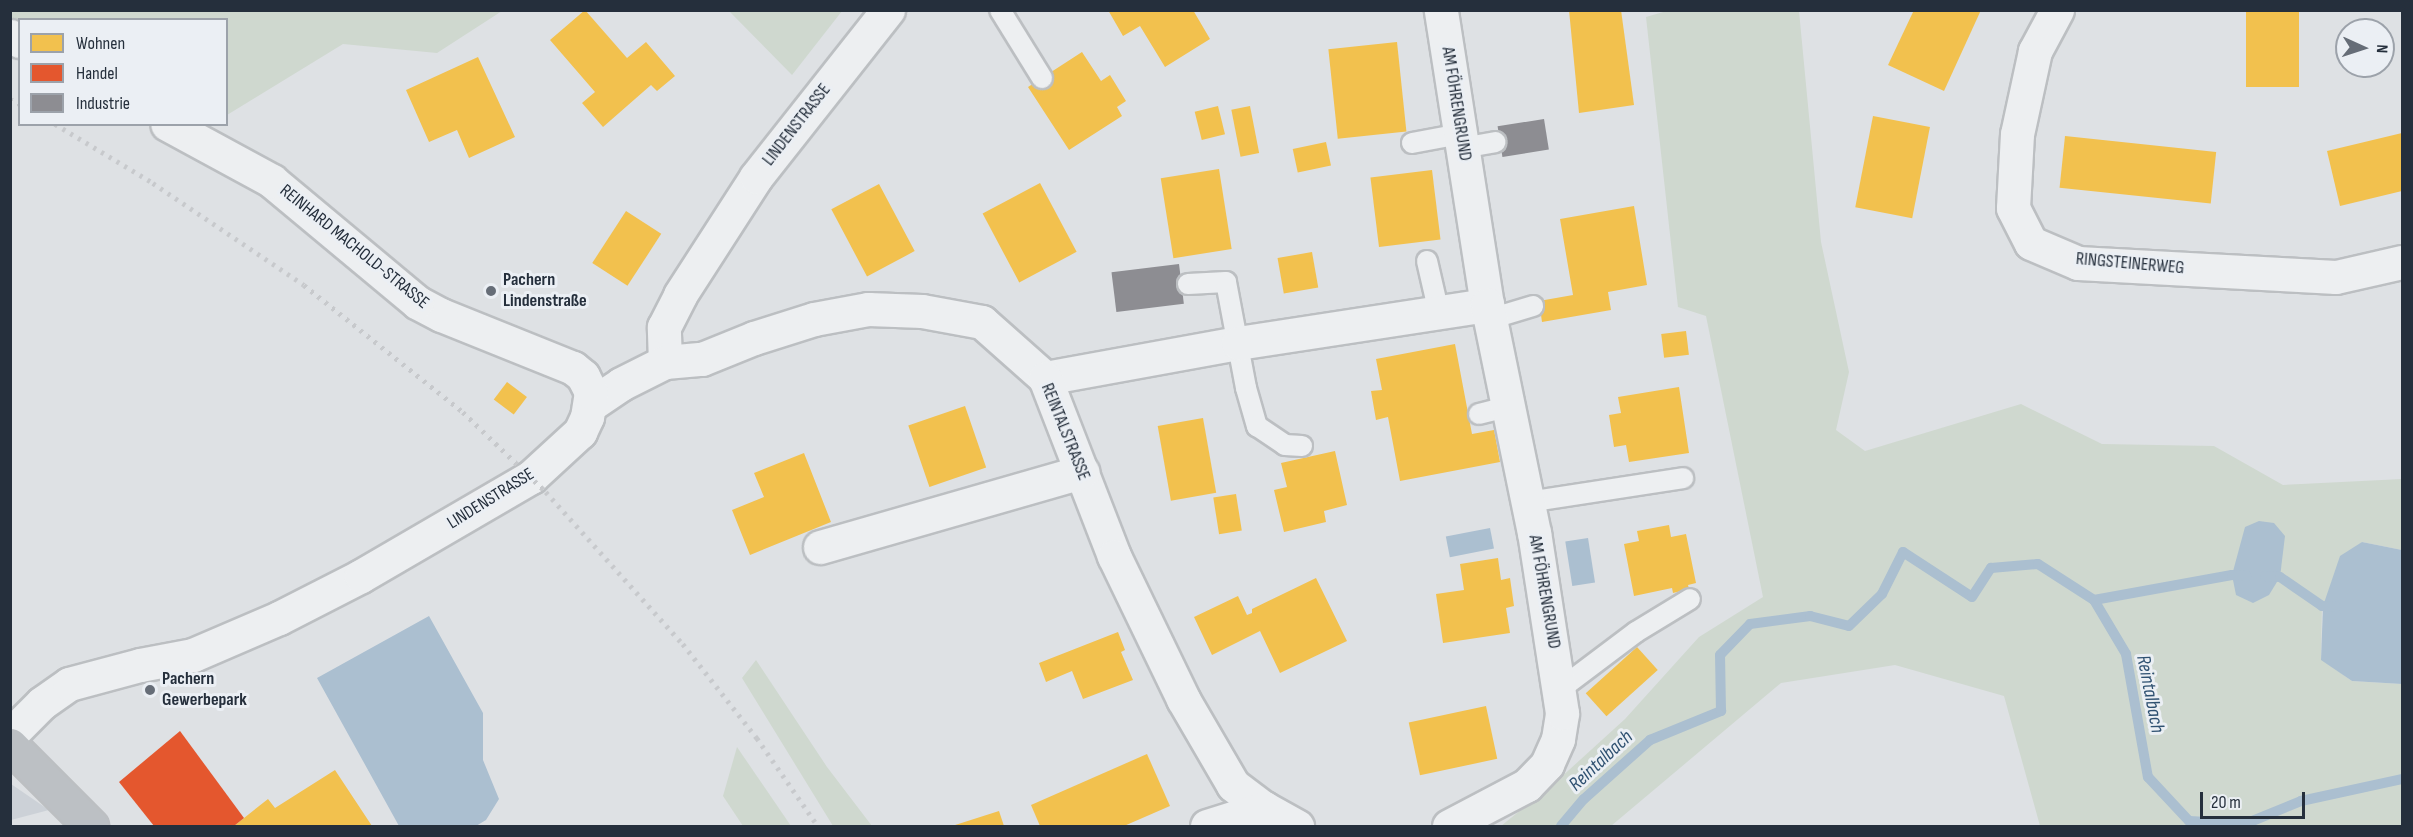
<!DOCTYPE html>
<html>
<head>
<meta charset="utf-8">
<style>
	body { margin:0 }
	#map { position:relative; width:2413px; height:837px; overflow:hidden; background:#dee1e4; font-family:"Sofia Sans Condensed",sans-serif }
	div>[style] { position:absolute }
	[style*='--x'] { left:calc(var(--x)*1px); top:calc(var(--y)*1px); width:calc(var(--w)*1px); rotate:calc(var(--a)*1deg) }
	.built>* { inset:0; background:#ccd1d7 }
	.green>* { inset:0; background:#cfd8cf }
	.water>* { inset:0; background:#abbfd0; transform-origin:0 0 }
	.homes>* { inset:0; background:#f2c14e; transform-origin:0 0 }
	.shops>* { inset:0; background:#e4572e }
	.industry>* { inset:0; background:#8d8d92; transform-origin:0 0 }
	.stream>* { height:10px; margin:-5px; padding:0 5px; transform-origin:5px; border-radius:5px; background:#abbfd0 }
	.roads { filter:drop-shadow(2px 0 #bcbfc2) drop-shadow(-2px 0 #bcbfc2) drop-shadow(0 2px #bcbfc2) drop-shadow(0 -2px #bcbfc2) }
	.lane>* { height:20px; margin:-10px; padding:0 10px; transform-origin:10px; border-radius:10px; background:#edeff1 }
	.street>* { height:33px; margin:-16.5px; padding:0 16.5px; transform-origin:16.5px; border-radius:16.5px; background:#edeff1 }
	.secondary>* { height:33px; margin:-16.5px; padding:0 16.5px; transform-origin:16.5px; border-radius:16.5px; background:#bcc0c4 }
	.rail>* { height:4.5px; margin-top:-2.25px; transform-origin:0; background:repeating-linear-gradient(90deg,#c7c9cc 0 3px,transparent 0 9px) }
	.dots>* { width:16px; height:16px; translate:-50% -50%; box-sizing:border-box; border:3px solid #ebeff4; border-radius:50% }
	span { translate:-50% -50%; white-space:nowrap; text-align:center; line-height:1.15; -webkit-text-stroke:6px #ebeff4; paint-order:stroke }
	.street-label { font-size:18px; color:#252f3c }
	.poi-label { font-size:18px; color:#252f3c; font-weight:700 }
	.left { translate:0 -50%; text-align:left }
	.water-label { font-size:20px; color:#2f5171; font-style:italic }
	.frame { position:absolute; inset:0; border:12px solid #252f3c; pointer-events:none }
	.legend { position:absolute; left:18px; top:18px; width:210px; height:108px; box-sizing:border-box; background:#ebeff4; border:2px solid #9ca2aa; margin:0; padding:8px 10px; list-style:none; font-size:18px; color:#252f3c }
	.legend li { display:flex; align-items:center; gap:12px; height:30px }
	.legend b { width:30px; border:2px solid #9ca2aa }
	.north { position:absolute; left:2335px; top:18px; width:60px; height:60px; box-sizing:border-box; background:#ebeff4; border:2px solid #9ca2aa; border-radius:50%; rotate:93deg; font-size:16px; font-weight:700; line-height:24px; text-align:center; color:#252f3c }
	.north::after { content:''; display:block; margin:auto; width:21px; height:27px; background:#666d77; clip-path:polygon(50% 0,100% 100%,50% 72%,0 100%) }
	.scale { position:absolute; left:2200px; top:792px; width:105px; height:27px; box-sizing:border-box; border:3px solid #252f3c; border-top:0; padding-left:8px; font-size:18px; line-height:21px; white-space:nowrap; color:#252f3c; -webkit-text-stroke:4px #ebeff4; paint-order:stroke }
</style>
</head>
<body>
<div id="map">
	<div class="built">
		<i style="clip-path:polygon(11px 784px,49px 810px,11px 820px)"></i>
	</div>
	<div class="green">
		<i style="clip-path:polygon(1670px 10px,1799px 11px,1821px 242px,1849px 372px,1836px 430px,1865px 451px,2021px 404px,2102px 444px,2214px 446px,2283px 485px,2402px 479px,2402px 550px,2362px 542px,2322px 606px,2321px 659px,2352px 681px,2402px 684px,2402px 826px,2040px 826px,2004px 696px,1895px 665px,1781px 683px,1611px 826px,1501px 826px,1558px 780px,1625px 719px,1699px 637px,1763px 597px,1706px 316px,1678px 307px,1646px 17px)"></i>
		<i style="clip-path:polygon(10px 11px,502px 11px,437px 53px,343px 44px,227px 115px,226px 20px,20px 20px,19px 60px,11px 55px)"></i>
		<i style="clip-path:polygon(729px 11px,842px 11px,792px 75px)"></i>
		<i style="clip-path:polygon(756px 660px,827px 767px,872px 826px,833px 826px,742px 678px)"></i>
		<i style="clip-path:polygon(737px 747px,791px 826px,743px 826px,723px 796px)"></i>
	</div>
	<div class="water">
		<i style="clip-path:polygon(2259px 521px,2274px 523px,2285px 536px,2280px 577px,2269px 595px,2253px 603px,2236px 595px,2232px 575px,2245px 527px)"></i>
		<i style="left:1490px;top:528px;width:21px;height:45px;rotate:79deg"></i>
		<i style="left:1588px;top:538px;width:45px;height:23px;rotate:81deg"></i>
		<i style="clip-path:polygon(2362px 542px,2402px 550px,2402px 684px,2352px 681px,2321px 660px,2323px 606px,2340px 556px)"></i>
		<i style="clip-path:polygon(429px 616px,483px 713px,483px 760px,499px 799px,486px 820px,476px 826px,399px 826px,317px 678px)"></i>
	</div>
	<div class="homes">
		<i style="clip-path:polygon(585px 10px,627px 58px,646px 42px,675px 76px,657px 91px,651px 85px,603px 127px,582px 103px,595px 92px,550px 40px)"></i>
		<i style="clip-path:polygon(1108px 10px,1193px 10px,1210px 39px,1165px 67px,1140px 26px,1123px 36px)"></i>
		<i style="clip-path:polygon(1569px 10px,1621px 10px,1634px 105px,1579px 113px)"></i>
		<i style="clip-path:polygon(1914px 10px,1981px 10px,1944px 91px,1888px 65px)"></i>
		<i style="left:2246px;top:10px;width:53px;height:77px"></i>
		<i style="left:1397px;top:42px;width:90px;height:69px;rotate:84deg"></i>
		<i style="clip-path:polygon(1082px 52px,1101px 81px,1110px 75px,1126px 101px,1117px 107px,1122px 116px,1069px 150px,1028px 87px)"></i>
		<i style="clip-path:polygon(478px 57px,515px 137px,469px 158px,457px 130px,429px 142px,406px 90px)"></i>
		<i style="left:1218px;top:106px;width:29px;height:24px;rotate:76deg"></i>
		<i style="left:1250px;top:106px;width:48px;height:19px;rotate:79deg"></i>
		<i style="left:1873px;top:116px;width:58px;height:93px;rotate:11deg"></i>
		<i style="clip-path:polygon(2402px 133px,2402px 191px,2340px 206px,2327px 151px)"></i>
		<i style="left:2065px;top:136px;width:152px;height:52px;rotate:6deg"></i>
		<i style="left:1326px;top:142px;width:24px;height:34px;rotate:78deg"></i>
		<i style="left:1219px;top:169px;width:81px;height:59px;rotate:81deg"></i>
		<i style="left:1432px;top:170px;width:70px;height:62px;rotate:83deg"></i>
		<i style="left:1040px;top:183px;width:78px;height:65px;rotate:62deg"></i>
		<i style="left:879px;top:184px;width:76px;height:54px;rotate:62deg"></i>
		<i style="clip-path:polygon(1634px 206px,1647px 285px,1608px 292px,1611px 310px,1542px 322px,1539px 301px,1573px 295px,1560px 219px)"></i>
		<i style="left:626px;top:211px;width:42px;height:62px;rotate:33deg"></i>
		<i style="left:1312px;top:252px;width:36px;height:35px;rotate:80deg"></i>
		<i style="left:1686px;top:331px;width:24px;height:25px;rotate:83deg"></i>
		<i style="clip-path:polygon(1455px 344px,1472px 434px,1494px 430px,1500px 462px,1400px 481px,1388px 417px,1376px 420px,1371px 391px,1382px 390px,1376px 359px)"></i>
		<i style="left:507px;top:382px;width:25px;height:22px;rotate:37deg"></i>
		<i style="clip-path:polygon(1679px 387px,1689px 453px,1629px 462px,1626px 445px,1614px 447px,1609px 415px,1621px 413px,1618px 397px)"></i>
		<i style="left:965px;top:406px;width:65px;height:60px;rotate:71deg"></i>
		<i style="left:1203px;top:418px;width:76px;height:46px;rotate:80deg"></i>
		<i style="clip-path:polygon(1335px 451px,1347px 505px,1324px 511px,1326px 522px,1284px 532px,1274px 490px,1287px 487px,1281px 463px)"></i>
		<i style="clip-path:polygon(804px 453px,831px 522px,750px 555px,732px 510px,764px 497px,754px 473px)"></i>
		<i style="left:1236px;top:494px;width:37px;height:23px;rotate:81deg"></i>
		<i style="clip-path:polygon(1669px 525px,1671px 537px,1686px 534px,1696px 583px,1688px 585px,1689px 589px,1673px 593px,1672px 588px,1634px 596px,1624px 544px,1639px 541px,1637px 531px)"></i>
		<i style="clip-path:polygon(1498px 558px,1501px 580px,1510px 578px,1514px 606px,1506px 608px,1510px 633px,1443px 643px,1436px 594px,1464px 590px,1460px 564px)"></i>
		<i style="clip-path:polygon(1316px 578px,1347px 641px,1280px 673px,1260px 631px,1212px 655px,1194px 617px,1238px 596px,1247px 615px,1252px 613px,1252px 609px)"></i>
		<i style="clip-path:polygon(1118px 632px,1125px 650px,1121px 652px,1133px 680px,1083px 699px,1072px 671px,1046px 682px,1039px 663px)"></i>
		<i style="left:1637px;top:647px;width:31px;height:69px;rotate:48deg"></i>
		<i style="left:1486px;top:706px;width:54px;height:79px;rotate:78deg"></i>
		<i style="clip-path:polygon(1147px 754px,1170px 806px,1124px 826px,1040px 826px,1031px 805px)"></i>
		<i style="clip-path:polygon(335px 770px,372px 826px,234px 826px,268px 799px,275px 808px)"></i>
		<i style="clip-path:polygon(999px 811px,1004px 826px,952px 826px)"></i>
	</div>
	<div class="shops">
		<i style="clip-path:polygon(180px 731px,244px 818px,234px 826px,154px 826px,119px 782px)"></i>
	</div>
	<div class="industry">
		<i style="left:1544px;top:119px;width:31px;height:47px;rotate:81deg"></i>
		<i style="left:1179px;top:264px;width:40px;height:68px;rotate:83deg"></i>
	</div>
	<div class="stream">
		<i style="--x:2265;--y:576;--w:15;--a:4"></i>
		<i style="--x:2280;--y:577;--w:51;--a:34.6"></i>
		<i style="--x:2322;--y:606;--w:14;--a:4"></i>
		<i style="--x:2094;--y:600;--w:140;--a:-10.3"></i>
		<i style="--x:2232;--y:575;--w:15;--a:4"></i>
		<i style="--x:1561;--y:826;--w:35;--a:-50"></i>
		<i style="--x:1584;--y:799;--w:89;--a:-41.8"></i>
		<i style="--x:1650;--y:740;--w:77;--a:-22.2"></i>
		<i style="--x:1721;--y:711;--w:56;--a:-91"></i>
		<i style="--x:1720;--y:655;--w:43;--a:-45.9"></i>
		<i style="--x:1750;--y:624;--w:61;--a:-7.6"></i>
		<i style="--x:1810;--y:616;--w:40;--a:14.4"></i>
		<i style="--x:1849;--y:626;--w:46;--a:-44.1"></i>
		<i style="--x:1882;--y:594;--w:47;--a:-63.4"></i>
		<i style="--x:1903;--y:552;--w:82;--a:33.1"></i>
		<i style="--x:1972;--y:597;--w:35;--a:-57"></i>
		<i style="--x:1991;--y:568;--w:47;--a:-4.9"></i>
		<i style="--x:2038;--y:564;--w:67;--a:32.7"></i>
		<i style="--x:2094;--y:600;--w:63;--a:59.3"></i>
		<i style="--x:2126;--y:654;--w:125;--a:79.9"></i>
		<i style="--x:2148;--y:777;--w:60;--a:47"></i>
		<i style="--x:2189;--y:821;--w:56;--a:3.1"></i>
		<i style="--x:2245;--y:824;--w:61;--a:-22.3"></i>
		<i style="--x:2301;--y:801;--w:103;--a:-12.3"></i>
	</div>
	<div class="roads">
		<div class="lane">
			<i style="--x:1000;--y:10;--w:80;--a:58.3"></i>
			<i style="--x:1412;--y:143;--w:49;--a:-10.6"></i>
			<i style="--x:1462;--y:148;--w:34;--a:-10"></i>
			<i style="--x:1427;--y:261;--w:53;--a:77"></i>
			<i style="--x:1188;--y:284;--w:38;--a:-3"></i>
			<i style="--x:1226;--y:282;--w:108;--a:79.3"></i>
			<i style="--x:1246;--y:388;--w:40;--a:74"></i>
			<i style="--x:1257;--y:426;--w:34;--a:34"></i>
			<i style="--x:1285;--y:445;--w:17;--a:3"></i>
			<i style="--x:1490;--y:319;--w:45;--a:-16.8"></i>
			<i style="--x:1479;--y:414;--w:30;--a:-14"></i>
			<i style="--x:1527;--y:502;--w:158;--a:-8.7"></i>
			<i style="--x:1559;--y:690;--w:96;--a:-37"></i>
			<i style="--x:1636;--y:632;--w:63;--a:-31.4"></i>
		</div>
		<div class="street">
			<i style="--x:2057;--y:10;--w:47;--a:118.2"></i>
			<i style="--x:2035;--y:51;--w:85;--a:102.2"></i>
			<i style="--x:2017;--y:134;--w:74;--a:93.1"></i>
			<i style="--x:2013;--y:208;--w:39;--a:63"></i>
			<i style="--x:2031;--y:243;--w:51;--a:23.1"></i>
			<i style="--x:2078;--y:263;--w:258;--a:3.1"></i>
			<i style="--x:2336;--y:277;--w:68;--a:-12.8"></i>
			<i style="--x:10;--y:36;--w:11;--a:27"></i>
			<i style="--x:665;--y:362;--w:35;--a:-92"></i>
			<i style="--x:664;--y:327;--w:36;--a:-63"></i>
			<i style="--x:680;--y:295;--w:140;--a:-57.2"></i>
			<i style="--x:756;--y:177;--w:213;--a:-51.7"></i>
			<i style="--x:1045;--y:378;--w:196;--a:-10.3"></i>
			<i style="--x:1238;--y:343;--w:252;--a:-8.7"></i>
			<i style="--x:1487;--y:305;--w:299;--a:-98.9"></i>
			<i style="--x:590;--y:405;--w:37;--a:-34"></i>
			<i style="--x:621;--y:384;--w:49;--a:-26.6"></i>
			<i style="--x:665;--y:362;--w:37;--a:-5"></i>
			<i style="--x:702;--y:359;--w:56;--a:-22"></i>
			<i style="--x:754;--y:338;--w:63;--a:-17.6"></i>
			<i style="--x:814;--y:319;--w:55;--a:-10.5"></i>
			<i style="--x:868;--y:309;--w:54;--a:2.1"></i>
			<i style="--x:922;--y:311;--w:61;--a:10.4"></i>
			<i style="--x:982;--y:322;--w:84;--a:41.6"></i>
			<i style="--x:1045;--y:378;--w:191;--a:68.8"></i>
			<i style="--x:1114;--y:556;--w:159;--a:64.2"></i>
			<i style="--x:1183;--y:699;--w:99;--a:59.8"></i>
			<i style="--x:1233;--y:785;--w:39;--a:37"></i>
			<i style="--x:1264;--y:808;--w:38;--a:29"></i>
			<i style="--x:820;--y:547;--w:273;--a:-16"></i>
			<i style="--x:10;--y:735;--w:45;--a:-45"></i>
			<i style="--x:42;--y:703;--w:33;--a:-35"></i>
			<i style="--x:69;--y:684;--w:73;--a:-15"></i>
			<i style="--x:140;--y:665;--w:54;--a:-10.7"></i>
			<i style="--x:193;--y:655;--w:94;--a:-23.3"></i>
			<i style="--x:279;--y:618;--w:92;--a:-27.1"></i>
			<i style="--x:361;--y:576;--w:197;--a:-30.2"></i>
			<i style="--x:531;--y:477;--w:67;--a:-42.6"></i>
			<i style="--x:580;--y:432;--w:17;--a:-65"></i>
			<i style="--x:587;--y:417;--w:25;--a:-81"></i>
			<i style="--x:591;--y:392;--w:18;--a:-117"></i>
			<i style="--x:583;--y:376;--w:13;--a:-141"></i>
			<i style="--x:573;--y:368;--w:142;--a:-158.1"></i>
			<i style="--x:441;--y:315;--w:27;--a:-152"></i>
			<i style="--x:417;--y:302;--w:189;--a:-140.2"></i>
			<i style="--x:272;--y:181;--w:119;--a:-151.5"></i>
			<i style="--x:1207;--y:826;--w:60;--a:-17.5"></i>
			<i style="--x:1449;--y:826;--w:88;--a:-27.7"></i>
			<i style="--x:1527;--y:785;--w:29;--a:-46"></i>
			<i style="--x:1547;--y:764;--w:27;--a:-66"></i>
			<i style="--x:1558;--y:739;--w:26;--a:-81"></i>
			<i style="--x:1562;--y:713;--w:182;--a:-98.8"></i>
			<i style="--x:1534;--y:533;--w:233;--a:-101.6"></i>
		</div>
		<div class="secondary">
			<i style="--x:10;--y:745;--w:115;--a:45"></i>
		</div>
	</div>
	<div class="rail">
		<i style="--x:10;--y:99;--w:11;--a:27"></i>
		<i style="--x:55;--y:124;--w:114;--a:31"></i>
		<i style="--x:153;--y:183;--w:182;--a:34"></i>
		<i style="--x:304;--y:285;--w:203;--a:38.6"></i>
		<i style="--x:463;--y:412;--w:115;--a:43.9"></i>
		<i style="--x:546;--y:492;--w:205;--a:48"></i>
		<i style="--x:683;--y:644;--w:120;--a:51.8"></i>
		<i style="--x:757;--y:738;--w:107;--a:55.3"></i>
	</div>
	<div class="dots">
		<i style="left:491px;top:291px;background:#666d77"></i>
		<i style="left:150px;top:690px;background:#666d77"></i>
	</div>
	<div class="street-label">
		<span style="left:1456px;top:104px;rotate:81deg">AM FÖHRENGRUND</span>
		<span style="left:797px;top:125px;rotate:-52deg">LINDENSTRASSE</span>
		<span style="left:354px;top:247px;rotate:39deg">REINHARD MACHOLD-STRASSE</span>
		<span style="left:2130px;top:264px;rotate:5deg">RINGSTEINERWEG</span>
		<span style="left:1065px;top:432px;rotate:68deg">REINTALSTRASSE</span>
		<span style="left:491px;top:499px;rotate:-32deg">LINDENSTRASSE</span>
		<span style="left:1544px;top:592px;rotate:80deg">AM FÖHRENGRUND</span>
	</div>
	<div class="poi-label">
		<span class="left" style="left:503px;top:291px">Pachern<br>Lindenstraße</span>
		<span class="left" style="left:162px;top:690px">Pachern<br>Gewerbepark</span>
	</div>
	<div class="water-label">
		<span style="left:2150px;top:694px;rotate:79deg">Reintalbach</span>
		<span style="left:1601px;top:761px;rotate:-43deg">Reintalbach</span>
	</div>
	<div class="frame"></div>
	<ul class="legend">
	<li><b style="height:16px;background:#f2c14e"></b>Wohnen</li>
	<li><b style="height:16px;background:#e4572e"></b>Handel</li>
	<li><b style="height:16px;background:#8d8d92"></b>Industrie</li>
	</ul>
	<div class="north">N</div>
	<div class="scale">20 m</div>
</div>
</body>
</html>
